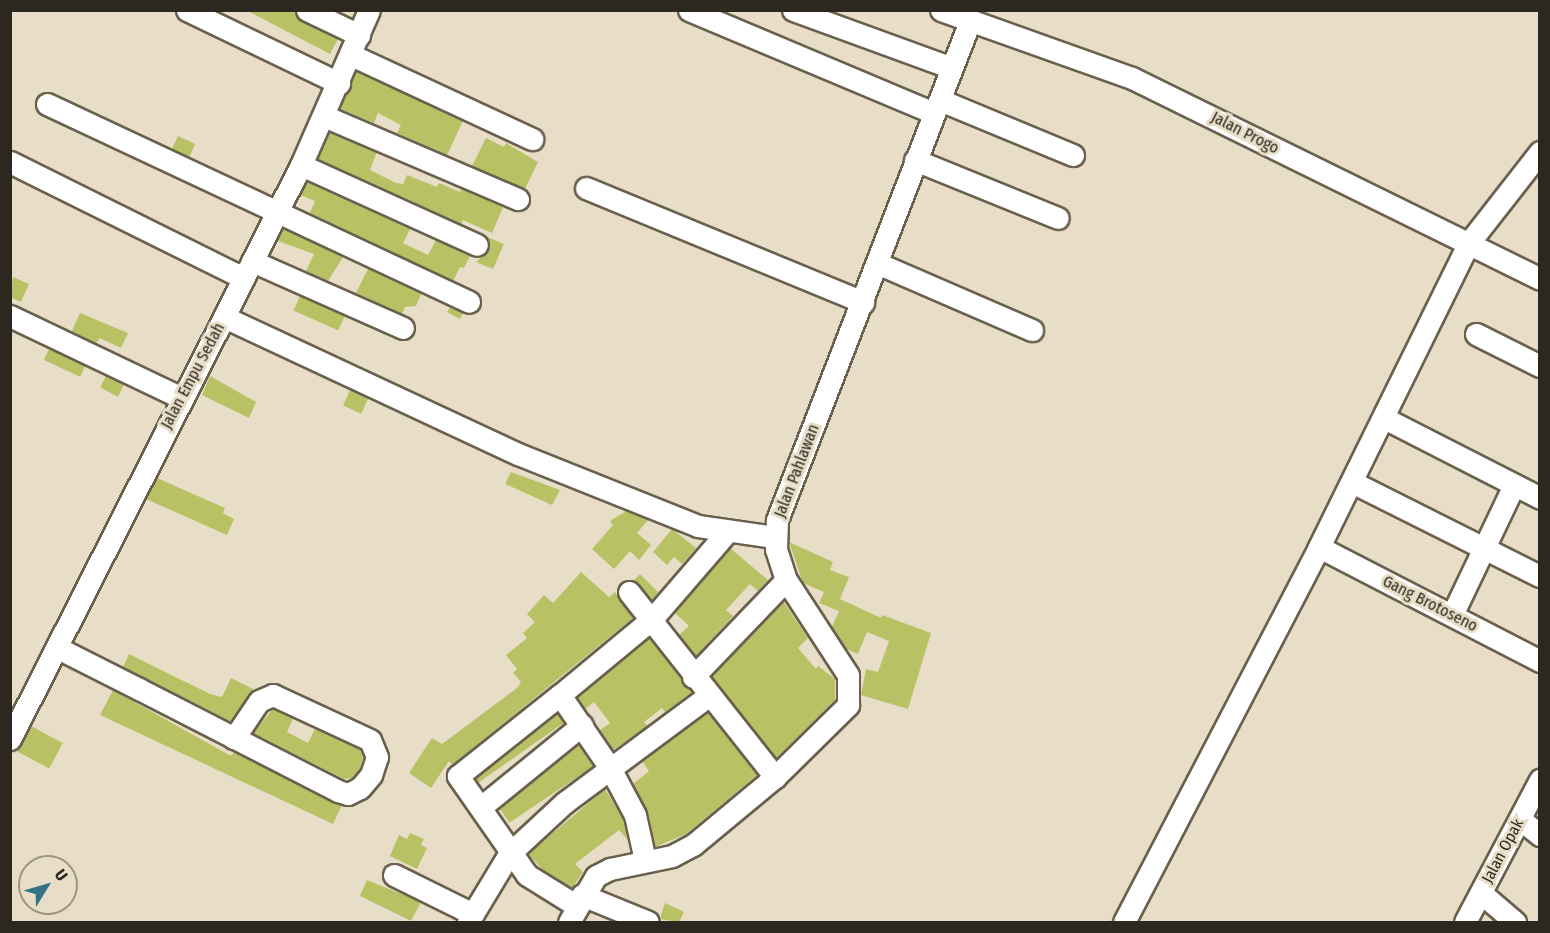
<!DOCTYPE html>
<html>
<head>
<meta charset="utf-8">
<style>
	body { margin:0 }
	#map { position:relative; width:1550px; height:933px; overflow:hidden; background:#e8dec7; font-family:"Fira Sans Condensed",sans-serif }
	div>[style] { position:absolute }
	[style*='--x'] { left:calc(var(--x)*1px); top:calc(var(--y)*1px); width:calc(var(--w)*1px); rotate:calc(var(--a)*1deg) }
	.building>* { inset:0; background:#b8c264; transform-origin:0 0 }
	.roads { filter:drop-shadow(2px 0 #69604d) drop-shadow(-2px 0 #69604d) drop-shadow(0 2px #69604d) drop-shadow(0 -2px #69604d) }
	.minor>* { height:21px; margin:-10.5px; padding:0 10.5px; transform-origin:10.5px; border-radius:10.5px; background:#fff }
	span { translate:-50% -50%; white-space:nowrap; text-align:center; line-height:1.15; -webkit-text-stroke:6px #e8dec7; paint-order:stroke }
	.street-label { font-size:16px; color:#2c2820 }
	.frame { position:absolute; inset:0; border:12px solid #2c2820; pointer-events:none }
	.north { position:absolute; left:18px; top:855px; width:60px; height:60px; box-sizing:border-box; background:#e8dec7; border:2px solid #9d9584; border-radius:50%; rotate:53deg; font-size:16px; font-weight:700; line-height:24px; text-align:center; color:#2c2820 }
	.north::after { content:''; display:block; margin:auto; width:21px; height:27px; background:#327486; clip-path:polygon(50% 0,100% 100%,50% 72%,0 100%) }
</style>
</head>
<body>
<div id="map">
	<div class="building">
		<i style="clip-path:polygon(246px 10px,294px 10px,301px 21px,338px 39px,330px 54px)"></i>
		<i style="clip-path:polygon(356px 71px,463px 121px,447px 155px,397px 133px,401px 125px,378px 113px,374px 123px,340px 109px)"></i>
		<i style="clip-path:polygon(329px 132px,377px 152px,370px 170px,396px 183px,403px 184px,407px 175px,437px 187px,439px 183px,460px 192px,462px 189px,503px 207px,492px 233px,463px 220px,461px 224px,318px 159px)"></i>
		<i style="left:178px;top:136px;width:19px;height:14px;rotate:25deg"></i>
		<i style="clip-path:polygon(486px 138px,504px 147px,506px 143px,538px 162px,525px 189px,472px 166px)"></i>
		<i style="clip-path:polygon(307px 182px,410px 229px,403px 243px,428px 255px,436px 240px,470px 256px,464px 268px,460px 267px,453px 281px,310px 213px,315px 201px,300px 195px)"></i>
		<i style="clip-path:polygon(284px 229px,343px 257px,328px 281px,306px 271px,314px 254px,278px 241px)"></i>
		<i style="clip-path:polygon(487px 237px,504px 244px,493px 269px,476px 262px,489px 250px)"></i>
		<i style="clip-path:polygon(368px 269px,421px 294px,416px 306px,405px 307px,402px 314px,356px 293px)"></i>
		<i style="clip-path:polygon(13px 277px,29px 284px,21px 302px,10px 297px)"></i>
		<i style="left:300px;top:296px;width:49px;height:16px;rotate:24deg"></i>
		<i style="clip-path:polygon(450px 307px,463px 313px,460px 319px,447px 312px)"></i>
		<i style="clip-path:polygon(80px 313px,128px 333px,121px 348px,100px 338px,96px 343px,72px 331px)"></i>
		<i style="left:49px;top:349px;width:40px;height:12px;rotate:25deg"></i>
		<i style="left:106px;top:376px;width:20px;height:13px;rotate:27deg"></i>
		<i style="clip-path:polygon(210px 376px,256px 402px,249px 418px,202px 395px)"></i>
		<i style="left:350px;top:390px;width:20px;height:17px;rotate:24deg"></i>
		<i style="clip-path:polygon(511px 472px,560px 490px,552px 505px,505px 484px)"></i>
		<i style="clip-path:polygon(157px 478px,225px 508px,223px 513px,234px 519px,227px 535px,146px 499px)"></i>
		<i style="clip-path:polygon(626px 511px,648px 520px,637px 533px,651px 545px,639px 560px,630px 551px,614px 569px,592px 549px,613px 525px,610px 521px)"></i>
		<i style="clip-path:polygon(672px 529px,696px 548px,682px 564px,674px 557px,667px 565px,653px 552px)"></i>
		<i style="clip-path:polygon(789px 542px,833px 562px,830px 570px,849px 577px,840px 599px,881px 618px,882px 615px,931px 633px,908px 709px,861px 695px,866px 669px,878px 672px,889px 641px,867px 632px,858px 654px,846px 649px,832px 627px,839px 611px,819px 603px,824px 592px,803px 583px)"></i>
		<i style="clip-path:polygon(730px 548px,768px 580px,758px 591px,750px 584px,726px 610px,733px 616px,696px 656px,679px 635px,689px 626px,674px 612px)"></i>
		<i style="clip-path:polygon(581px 572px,609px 597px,615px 592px,633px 618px,452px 765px,449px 761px,431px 788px,409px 773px,432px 738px,442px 744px,517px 688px,521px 682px,513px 673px,517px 669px,506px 655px,527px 638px,523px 633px,535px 622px,527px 614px,544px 595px,553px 603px)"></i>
		<i style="clip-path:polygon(640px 574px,658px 592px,652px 600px,634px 580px)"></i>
		<i style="clip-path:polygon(783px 601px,808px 638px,798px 648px,816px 669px,818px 666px,835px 679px,835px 700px,776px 758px,712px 676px)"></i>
		<i style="clip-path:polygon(649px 638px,692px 692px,665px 712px,662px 708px,644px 722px,647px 726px,613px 750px,600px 730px,610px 723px,594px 702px,585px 709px,577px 697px)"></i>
		<i style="clip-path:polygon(129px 654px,210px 694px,222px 697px,231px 678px,253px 689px,230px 721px,123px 667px)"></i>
		<i style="clip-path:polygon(113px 690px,231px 756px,234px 752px,342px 805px,333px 824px,100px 715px)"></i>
		<i style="clip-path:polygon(273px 709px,293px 718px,287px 732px,308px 743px,315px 729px,360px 749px,363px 757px,360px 769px,352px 778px,344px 779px,253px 733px)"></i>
		<i style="clip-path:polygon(708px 712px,757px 775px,686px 834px,655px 847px,647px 812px,633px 784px,649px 771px,642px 761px)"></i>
		<i style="left:557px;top:713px;width:12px;height:105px;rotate:55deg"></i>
		<i style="left:31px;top:726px;width:36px;height:29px;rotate:28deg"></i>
		<i style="left:578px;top:744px;width:27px;height:101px;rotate:56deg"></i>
		<i style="clip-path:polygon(605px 789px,623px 819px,628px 840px,619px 830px,575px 864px,583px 872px,572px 888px,544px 871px,528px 854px)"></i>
		<i style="clip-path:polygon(410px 833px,424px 839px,421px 845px,427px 848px,417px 869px,390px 856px,399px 835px,407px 839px)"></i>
		<i style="clip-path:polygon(367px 880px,421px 902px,411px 921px,360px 896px)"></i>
		<i style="clip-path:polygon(665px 903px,684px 912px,679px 922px,660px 919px)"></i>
	</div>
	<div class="roads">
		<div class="minor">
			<i style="--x:187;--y:10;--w:169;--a:25.7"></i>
			<i style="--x:307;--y:10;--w:58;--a:25.7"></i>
			<i style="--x:689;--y:10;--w:266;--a:22.8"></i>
			<i style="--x:793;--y:10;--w:169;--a:20"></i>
			<i style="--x:941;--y:10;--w:203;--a:19.6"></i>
			<i style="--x:1132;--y:78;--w:455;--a:26.2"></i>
			<i style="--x:351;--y:55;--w:200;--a:24.9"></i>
			<i style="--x:940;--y:100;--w:144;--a:22.5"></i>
			<i style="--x:47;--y:104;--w:466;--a:25.1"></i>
			<i style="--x:324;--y:116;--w:211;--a:23.2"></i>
			<i style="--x:915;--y:160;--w:154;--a:22.1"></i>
			<i style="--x:10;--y:162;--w:261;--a:26.4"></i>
			<i style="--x:301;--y:165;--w:193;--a:24.4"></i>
			<i style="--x:586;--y:188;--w:300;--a:22.4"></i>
			<i style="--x:252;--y:261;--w:165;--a:23.9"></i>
			<i style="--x:877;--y:263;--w:169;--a:23.4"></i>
			<i style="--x:10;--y:316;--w:188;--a:25.5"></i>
			<i style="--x:224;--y:317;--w:324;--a:25"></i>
			<i style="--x:518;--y:454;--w:194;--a:21.8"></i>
			<i style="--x:698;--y:526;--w:77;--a:8.2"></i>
			<i style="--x:1476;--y:334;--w:72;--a:26.6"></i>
			<i style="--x:1384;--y:418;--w:175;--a:27.1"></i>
			<i style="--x:1352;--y:482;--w:210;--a:26.6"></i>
			<i style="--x:1319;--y:547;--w:249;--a:27.3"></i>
			<i style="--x:629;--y:592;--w:236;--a:51.7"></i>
			<i style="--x:1452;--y:615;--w:144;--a:-64.5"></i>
			<i style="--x:58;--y:648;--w:91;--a:26.8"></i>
			<i style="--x:139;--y:689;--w:224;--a:27.1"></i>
			<i style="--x:338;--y:791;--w:10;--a:17"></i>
			<i style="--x:348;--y:794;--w:13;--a:-27"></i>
			<i style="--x:360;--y:788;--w:17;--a:-50"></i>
			<i style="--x:371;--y:775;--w:19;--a:-72"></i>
			<i style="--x:377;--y:757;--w:18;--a:-112"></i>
			<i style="--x:370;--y:740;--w:107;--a:-155.1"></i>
			<i style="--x:273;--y:695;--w:15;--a:157"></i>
			<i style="--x:259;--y:701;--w:45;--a:124"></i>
			<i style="--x:693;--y:677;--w:134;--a:-46.2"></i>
			<i style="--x:560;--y:695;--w:119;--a:-39.6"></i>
			<i style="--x:652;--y:619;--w:115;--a:-49.2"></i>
			<i style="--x:10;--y:739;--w:644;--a:-63.12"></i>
			<i style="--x:301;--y:165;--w:169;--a:-66.3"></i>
			<i style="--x:481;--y:807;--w:130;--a:-39.1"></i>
			<i style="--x:1520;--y:819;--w:26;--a:39"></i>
			<i style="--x:394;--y:875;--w:88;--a:26.3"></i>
			<i style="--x:1481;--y:893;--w:45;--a:40.5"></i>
			<i style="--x:582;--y:895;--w:71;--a:22.2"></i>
			<i style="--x:577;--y:906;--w:59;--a:-148.2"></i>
			<i style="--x:527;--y:875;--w:121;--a:-124.9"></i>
			<i style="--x:458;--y:776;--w:130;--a:-38.5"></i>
			<i style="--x:560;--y:695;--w:88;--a:55.6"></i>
			<i style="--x:610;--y:768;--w:53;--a:62"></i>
			<i style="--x:635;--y:815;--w:46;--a:77.5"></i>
			<i style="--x:468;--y:922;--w:79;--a:-58.9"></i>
			<i style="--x:509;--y:854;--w:75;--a:-42.8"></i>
			<i style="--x:564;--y:803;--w:179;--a:-36.6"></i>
			<i style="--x:569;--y:922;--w:53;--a:-59.6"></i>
			<i style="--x:596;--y:876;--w:16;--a:-27"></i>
			<i style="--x:610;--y:869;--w:63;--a:-11.8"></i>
			<i style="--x:672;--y:856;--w:24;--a:-28"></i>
			<i style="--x:693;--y:845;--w:107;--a:-39.7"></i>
			<i style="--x:775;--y:777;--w:103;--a:-44.6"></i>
			<i style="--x:848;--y:705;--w:30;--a:-90"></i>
			<i style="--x:848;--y:675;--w:113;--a:-123.1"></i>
			<i style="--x:786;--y:580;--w:33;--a:-108"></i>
			<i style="--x:776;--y:549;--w:29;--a:-88"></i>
			<i style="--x:777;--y:520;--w:535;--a:-68.85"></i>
			<i style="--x:1124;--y:922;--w:423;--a:-62.5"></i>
			<i style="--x:1319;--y:547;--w:338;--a:-63.8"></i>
			<i style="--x:1468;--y:244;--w:117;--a:-52"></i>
			<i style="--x:1465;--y:922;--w:161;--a:-62.2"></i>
		</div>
	</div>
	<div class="street-label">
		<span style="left:1245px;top:133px;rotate:27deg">Jalan Progo</span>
		<span style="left:193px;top:376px;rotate:-62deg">Jalan Empu Sedah</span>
		<span style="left:797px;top:471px;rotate:-69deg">Jalan Pahlawan</span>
		<span style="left:1430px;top:604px;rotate:27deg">Gang Brotoseno</span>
		<span style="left:1503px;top:851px;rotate:-62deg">Jalan Opak</span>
	</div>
	<div class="frame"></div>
	<div class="north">U</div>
</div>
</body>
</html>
